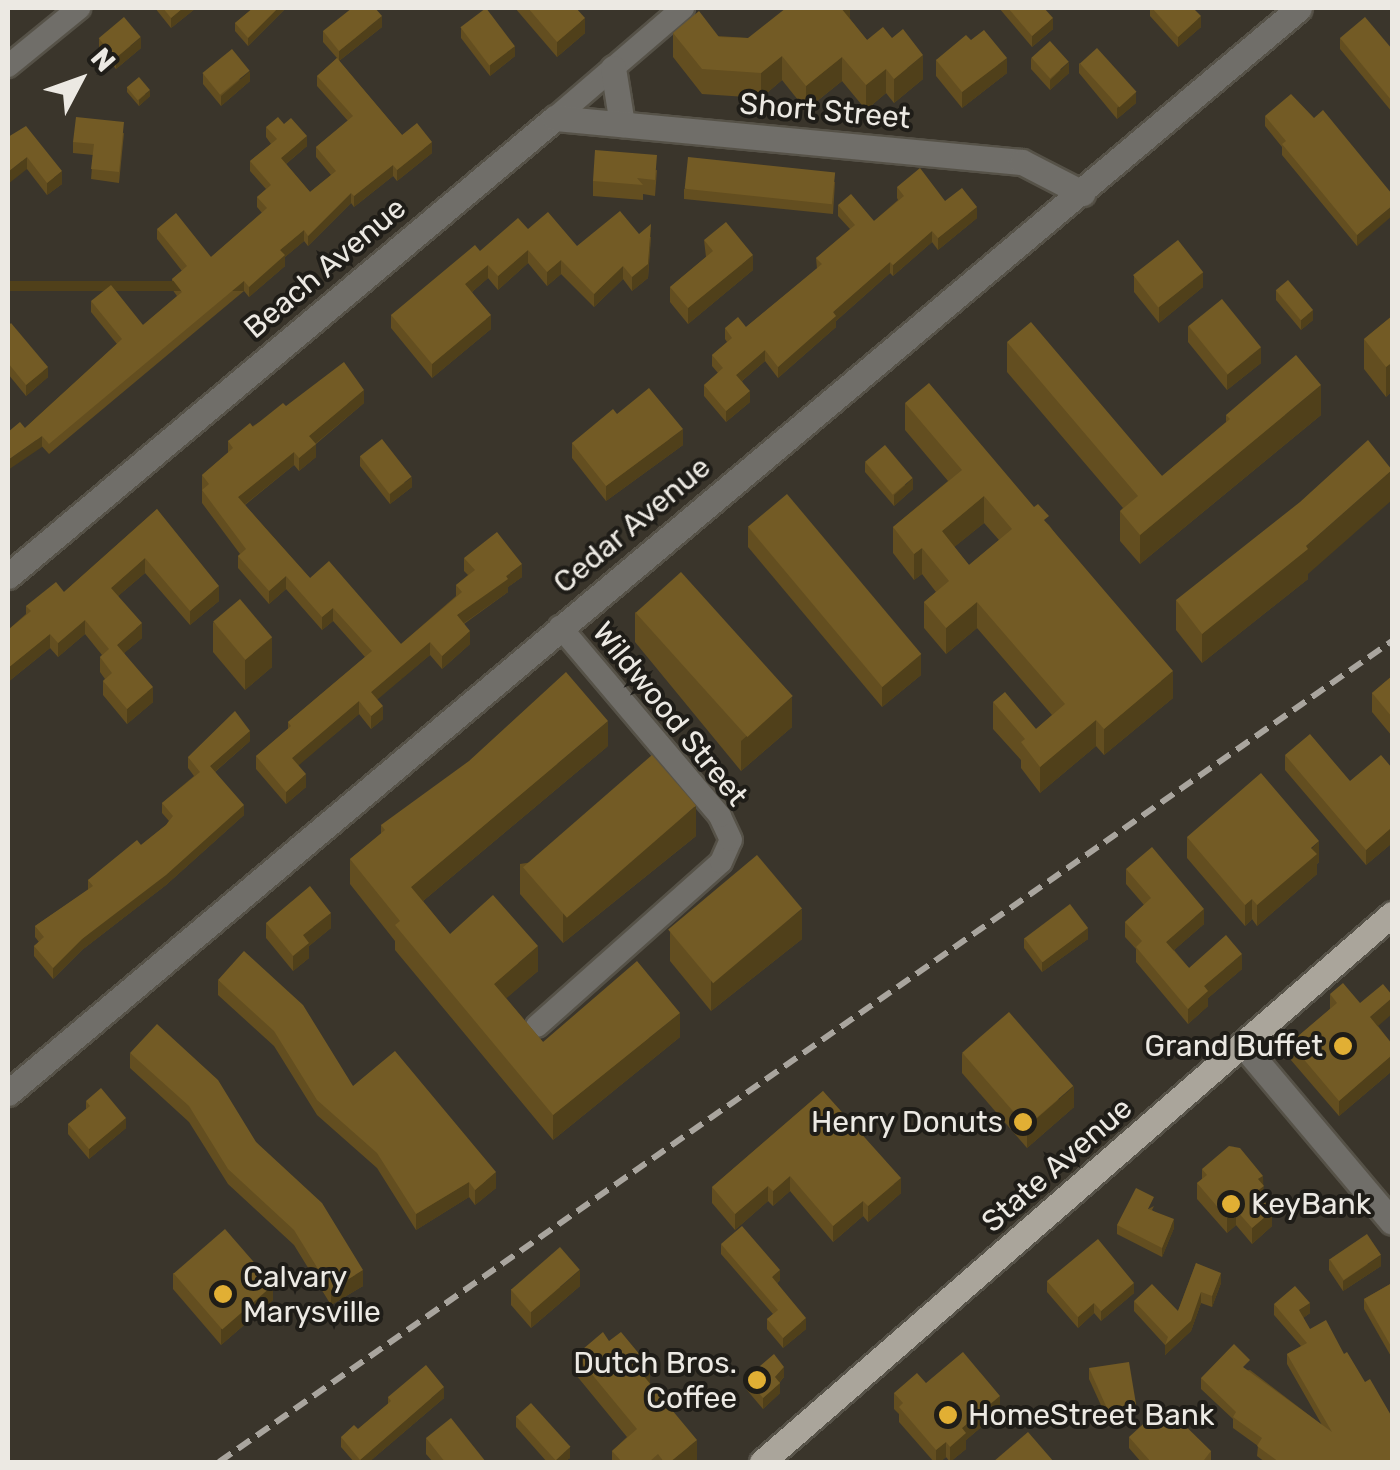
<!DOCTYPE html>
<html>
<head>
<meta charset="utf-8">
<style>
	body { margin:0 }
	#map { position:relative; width:1400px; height:1470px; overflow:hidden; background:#3a352b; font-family:Rubik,sans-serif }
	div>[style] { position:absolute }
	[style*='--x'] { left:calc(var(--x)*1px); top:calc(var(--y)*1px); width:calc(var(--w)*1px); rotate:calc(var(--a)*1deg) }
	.roads { filter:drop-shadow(2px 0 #565248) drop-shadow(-2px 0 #565248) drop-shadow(0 2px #565248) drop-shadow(0 -2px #565248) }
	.minor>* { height:22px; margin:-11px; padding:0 11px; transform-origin:11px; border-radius:11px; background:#706e69 }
	.tertiary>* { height:25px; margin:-12.5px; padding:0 12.5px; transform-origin:12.5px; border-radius:12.5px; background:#706e69 }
	.primary>* { height:25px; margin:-12.5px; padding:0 12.5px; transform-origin:12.5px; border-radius:12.5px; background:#aaa59b }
	.rail>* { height:6px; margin-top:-3px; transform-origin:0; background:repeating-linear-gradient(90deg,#a9a59e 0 15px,transparent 0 23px) }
	.wall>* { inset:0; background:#634e20 }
	.shaded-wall>* { inset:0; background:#50401a; transform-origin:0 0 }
	.building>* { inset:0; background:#735b25; transform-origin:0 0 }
	.dots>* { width:28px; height:28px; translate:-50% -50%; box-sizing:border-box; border:5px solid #1f1d18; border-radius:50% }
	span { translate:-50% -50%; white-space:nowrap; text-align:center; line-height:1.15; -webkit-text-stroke:8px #1f1d18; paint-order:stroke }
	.street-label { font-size:30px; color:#ece9e3 }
	.poi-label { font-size:30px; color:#ece9e3 }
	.right { translate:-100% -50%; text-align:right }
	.left { translate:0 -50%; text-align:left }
	.frame { position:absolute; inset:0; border:10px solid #ece9e3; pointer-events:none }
	.north { position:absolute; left:30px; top:30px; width:100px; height:100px; -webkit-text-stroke:8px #1f1d18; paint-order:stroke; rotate:49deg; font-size:28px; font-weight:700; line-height:40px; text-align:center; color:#ece9e3 }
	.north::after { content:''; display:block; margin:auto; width:35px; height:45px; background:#ece9e3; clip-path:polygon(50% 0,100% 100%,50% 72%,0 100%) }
</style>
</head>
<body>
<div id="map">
	<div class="roads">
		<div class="minor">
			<i style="--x:8;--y:66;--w:92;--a:-39.2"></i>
			<i style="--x:555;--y:118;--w:169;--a:-40.7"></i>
			<i style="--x:537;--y:1026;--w:246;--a:-41.7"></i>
			<i style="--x:721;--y:862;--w:24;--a:-66"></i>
			<i style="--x:731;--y:840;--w:26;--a:-115"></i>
			<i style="--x:720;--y:816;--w:248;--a:-130.2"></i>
		</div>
		<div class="tertiary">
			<i style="--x:613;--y:68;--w:57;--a:80.9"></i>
			<i style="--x:8;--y:576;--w:713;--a:-39.94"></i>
			<i style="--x:555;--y:118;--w:469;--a:5.4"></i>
			<i style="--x:1022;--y:162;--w:68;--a:27.3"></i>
			<i style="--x:1243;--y:1045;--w:231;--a:49.9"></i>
			<i style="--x:8;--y:1093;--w:1686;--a:-40.04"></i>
		</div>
		<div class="primary">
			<i style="--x:762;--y:1462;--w:835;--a:-41.02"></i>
		</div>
	</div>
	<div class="rail">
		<i style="--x:219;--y:1462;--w:1432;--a:-34.99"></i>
	</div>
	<div class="wall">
		<i style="clip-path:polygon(155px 8px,196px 8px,171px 28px)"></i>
		<i style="clip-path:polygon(253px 8px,286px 8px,248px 46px,235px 31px,235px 23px)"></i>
		<i style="clip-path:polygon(515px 8px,576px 8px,585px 33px,557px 57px)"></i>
		<i style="clip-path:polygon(850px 8px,850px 19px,867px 40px,923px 79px,894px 103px,886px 93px,866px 110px,842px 81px,806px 110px,782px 80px,761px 98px,702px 94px,673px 57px,673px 33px,748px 38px)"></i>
		<i style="clip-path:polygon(999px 8px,1044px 8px,1053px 29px,1032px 47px)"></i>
		<i style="clip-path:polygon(1150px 8px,1193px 8px,1201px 27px,1178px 47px,1150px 16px)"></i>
		<i style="clip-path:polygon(382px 27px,339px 61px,402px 135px,432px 153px,397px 181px,393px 176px,354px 207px,351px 203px,308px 246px,304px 241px,285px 257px,285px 266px,249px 297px,244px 291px,49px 454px,25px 428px,117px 344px,91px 312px,91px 301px,143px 325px,177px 296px,172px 289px,172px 279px,182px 271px,157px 239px,157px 229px,211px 257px,262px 213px,257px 207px,257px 197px,266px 189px,250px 171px,250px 161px,271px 144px,266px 137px,266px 127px,307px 146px,286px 164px,310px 192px,331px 175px,316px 157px,316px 147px,348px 121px,317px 86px,317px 76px,337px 58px,323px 42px,323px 31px)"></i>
		<i style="clip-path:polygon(461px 28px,515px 56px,490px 76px,461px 38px)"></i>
		<i style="clip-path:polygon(1340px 38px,1392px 49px,1392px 112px,1340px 49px)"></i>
		<i style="clip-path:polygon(99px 39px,141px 48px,116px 69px,99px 49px)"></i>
		<i style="clip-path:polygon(971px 40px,1007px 73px,962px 108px,936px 76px,936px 60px)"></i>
		<i style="clip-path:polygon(1031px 58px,1069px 73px,1050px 90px,1031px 69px)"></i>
		<i style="clip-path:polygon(1079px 63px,1136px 103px,1117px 119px,1079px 73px)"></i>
		<i style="clip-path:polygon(203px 74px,250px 81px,221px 106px,203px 84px)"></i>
		<i style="clip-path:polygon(127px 87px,150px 96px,139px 106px,127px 92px)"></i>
		<i style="clip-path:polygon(1265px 116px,1392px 194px,1357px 246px,1282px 155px,1282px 147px,1265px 126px)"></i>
		<i style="clip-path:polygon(124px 133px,119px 183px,91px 179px,93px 155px,73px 153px,73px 142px)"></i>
		<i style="clip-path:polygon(8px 137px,62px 184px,47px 195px,27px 169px)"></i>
		<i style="clip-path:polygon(657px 170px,655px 196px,643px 194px,643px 200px,593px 196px,593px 181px)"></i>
		<i style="clip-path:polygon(835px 182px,833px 214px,684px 199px,684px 189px)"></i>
		<i style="clip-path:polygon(897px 187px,945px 201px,977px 218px,938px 250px,932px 242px,893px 276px,890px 273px,836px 321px,836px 327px,778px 378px,765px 361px,742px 381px,750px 402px,726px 422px,704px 396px,704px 385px,718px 373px,712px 366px,712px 355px,727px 342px,725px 339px,725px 328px,746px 327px,817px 269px,816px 258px,850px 229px,838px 216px,838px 205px,874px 221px,898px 200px,897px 198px)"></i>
		<i style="clip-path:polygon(528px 229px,577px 246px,639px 234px,651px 237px,648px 278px,632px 291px,623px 279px,594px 307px,561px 274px,547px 286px,528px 263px,498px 290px,488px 278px,472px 292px,491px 329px,432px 378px,391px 328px,391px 315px,480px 251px)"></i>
		<i style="clip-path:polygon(704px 240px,753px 270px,688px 324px,670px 302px,670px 287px,706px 257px)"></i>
		<i style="clip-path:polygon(1134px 276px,1203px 287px,1159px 323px,1134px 292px)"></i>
		<i style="clip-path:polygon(1276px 290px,1313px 320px,1301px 330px,1276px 300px)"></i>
		<i style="clip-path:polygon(1392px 316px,1392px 397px,1390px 393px,1386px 397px,1364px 369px,1364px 339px)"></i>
		<i style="clip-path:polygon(8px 326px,48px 377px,26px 396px,8px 374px)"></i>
		<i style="clip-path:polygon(1188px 326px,1261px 363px,1227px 390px,1188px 342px)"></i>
		<i style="clip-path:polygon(1007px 342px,1162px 476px,1226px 422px,1226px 415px,1321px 415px,1140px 564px,1120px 541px,1120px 511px,1123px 508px,1007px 372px)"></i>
		<i style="clip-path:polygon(364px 403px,316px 444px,316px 457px,299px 471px,294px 465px,245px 505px,310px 578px,401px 644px,456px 596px,456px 585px,468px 575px,464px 571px,464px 558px,522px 577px,508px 587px,508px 592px,464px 624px,470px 644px,442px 669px,430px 655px,377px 699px,383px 719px,371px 729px,359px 714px,298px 765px,306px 787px,286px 804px,256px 769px,256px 756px,288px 729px,288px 722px,365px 657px,333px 621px,322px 630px,286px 589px,269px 604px,238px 568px,238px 556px,240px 554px,202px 503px,202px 475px,228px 453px,228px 441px,286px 406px)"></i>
		<i style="clip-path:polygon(evenodd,905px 403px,1049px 525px,1173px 698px,1104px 755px,1096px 746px,1040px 793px,1021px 768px,1021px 760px,993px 729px,993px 702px,1036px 729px,1052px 715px,977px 628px,946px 654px,924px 628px,924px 602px,936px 592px,922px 574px,914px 580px,893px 553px,893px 527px,948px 481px,905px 430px,905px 403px,984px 523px,999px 540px,969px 565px,954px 547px,984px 523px)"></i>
		<i style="clip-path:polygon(617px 414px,683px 445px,606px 501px,572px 458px,572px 443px)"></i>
		<i style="clip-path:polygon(360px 456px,412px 487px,390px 504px,360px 466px)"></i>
		<i style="clip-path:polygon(865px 462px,913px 489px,894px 506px,865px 472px)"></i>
		<i style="clip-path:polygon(157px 509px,219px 601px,190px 625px,145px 573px,118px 596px,142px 638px,124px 653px,153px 702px,127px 724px,103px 695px,103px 681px,105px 679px,100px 672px,100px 657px,102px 655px,85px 634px,58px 657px,50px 648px,8px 682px,8px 630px,26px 614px,26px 606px,64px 592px)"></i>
		<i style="clip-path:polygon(748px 527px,921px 675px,882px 707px,748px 547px)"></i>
		<i style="clip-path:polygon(1308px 574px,1308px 579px,1202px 663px,1176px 630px,1176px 600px)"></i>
		<i style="clip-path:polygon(635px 612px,792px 727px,741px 771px,635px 642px)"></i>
		<i style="clip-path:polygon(213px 622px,272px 667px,245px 690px,213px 652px)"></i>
		<i style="clip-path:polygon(1392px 676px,1392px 736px,1372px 712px,1372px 693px)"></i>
		<i style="clip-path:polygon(250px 741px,215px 772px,244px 815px,166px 885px,82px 950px,53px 979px,34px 956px,34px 946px,39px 942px,35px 937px,35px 926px,88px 890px,88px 880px,141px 845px,166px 825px,169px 821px,162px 813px,162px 803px,194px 776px,188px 768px,188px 757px)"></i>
		<i style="clip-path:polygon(608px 746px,423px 901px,450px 934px,538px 971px,506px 998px,543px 1042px,680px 1037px,553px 1140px,395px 950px,395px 941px,350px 884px,350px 859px,381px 834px,381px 825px)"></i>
		<i style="clip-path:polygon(1285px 755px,1350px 781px,1392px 768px,1392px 845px,1391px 844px,1366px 865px,1285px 770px)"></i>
		<i style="clip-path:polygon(696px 836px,563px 943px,520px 894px,520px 864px)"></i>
		<i style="clip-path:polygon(1187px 837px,1319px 862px,1317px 864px,1317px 874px,1257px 926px,1252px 919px,1245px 926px,1187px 858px)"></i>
		<i style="clip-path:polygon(1126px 869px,1204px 924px,1174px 950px,1189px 968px,1242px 969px,1208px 998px,1208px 1006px,1188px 1024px,1136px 962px,1136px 949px,1125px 937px,1125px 922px,1144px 905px,1126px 884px)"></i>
		<i style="clip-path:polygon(266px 923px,331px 928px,309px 946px,309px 958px,293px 971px,266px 938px)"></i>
		<i style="clip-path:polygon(670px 932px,802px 939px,711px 1011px,670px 961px)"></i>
		<i style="clip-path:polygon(1024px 938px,1088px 939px,1042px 972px,1024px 948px)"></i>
		<i style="clip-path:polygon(218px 980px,353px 1086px,496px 1188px,475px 1205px,469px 1197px,416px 1230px,377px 1168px,317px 1115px,274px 1046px,218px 995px)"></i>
		<i style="clip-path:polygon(1330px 994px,1378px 1026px,1392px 1044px,1392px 1071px,1339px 1116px,1290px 1059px,1290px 1043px,1330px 1009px)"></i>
		<i style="clip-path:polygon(130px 1053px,256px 1142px,363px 1286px,331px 1305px,294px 1245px,228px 1184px,189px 1122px,130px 1068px)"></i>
		<i style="clip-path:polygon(962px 1053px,1074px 1107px,1027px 1148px,962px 1073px)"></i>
		<i style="clip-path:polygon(823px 1091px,901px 1193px,868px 1222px,863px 1216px,833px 1242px,790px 1191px,773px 1206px,768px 1201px,735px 1230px,712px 1203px,712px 1187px)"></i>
		<i style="clip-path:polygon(86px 1101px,126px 1128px,89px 1159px,68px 1134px,68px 1124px,86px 1109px)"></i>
		<i style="clip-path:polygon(1202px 1169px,1263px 1184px,1264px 1200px,1272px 1226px,1252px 1244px,1236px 1225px,1227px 1233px,1197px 1199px,1197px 1183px,1202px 1179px)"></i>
		<i style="clip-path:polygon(1154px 1206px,1152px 1210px,1174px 1228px,1162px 1257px,1117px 1234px,1117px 1225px)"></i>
		<i style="clip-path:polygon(721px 1244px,780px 1280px,777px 1283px,806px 1329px,783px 1348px,767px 1329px,767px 1319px,773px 1314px,721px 1254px)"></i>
		<i style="clip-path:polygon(1329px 1259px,1381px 1266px,1343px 1291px,1329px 1270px)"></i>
		<i style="clip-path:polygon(1196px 1263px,1221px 1283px,1212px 1307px,1201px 1303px,1191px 1331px,1165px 1355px,1165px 1345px,1134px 1311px,1134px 1301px,1178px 1311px)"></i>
		<i style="clip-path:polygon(173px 1273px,273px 1300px,221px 1345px,173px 1289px)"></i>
		<i style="clip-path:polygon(1047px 1281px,1134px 1293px,1101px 1321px,1094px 1313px,1078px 1328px,1047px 1292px)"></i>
		<i style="clip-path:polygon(1392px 1283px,1392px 1358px,1364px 1309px,1364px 1299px)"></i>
		<i style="clip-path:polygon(580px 1286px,531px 1328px,511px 1305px,511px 1289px)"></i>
		<i style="clip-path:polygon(1274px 1304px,1310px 1313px,1303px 1318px,1392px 1462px,1265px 1462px,1257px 1456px,1258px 1446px,1233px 1428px,1233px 1419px,1201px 1389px,1201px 1378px,1250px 1370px,1322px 1425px,1287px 1364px,1287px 1354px,1301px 1346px,1274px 1315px)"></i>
		<i style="clip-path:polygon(576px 1355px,650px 1384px,697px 1460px,694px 1462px,612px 1462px,612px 1451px,627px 1437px,576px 1375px)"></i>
		<i style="clip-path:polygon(1089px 1368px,1136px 1414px,1110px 1425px,1089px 1379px)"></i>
		<i style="clip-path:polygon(784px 1377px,780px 1382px,780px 1393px,763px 1409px,746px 1389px,746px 1378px)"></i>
		<i style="clip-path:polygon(926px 1383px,1000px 1411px,966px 1440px,966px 1449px,950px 1462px,946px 1457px,940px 1462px,934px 1462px,899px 1422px,899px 1414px,894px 1409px,894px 1393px)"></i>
		<i style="clip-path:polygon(388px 1397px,444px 1398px,369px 1462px,354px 1462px,341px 1447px,341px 1437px,358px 1429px,388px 1404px)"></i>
		<i style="clip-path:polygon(516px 1416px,570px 1458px,564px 1462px,547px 1462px,516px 1427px)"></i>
		<i style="clip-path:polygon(1129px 1437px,1211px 1451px,1211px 1462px,1141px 1462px,1129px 1448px)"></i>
		<i style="clip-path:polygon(426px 1438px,486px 1462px,433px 1462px,426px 1454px)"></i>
	</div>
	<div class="shaded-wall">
		<i style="clip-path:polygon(183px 8px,196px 8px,171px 28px,171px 18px)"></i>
		<i style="clip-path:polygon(278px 8px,286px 8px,248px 46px,248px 38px)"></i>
		<i style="clip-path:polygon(842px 8px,850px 8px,850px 26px,841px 33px)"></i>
		<i style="clip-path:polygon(382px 16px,382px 27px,339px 61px,339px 51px)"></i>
		<i style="clip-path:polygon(1201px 16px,1201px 27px,1178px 47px,1178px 37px)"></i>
		<i style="clip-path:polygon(585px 18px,585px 33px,557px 57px,557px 42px)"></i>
		<i style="clip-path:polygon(1053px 18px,1053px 29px,1032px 47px,1032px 36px)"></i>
		<i style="clip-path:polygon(141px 37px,141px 48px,116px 69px,116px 58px)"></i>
		<i style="clip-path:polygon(515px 46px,515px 56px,490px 76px,490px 65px)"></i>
		<i style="clip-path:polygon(923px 55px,923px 79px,894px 103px,894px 79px)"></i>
		<i style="clip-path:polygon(782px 56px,782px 80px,761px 98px,761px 73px)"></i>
		<i style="clip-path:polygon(842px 57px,842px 81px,806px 110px,806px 86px)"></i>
		<i style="clip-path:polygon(1007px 58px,1007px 73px,962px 108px,962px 92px)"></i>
		<i style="clip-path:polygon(1069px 62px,1069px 73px,1050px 90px,1050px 80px)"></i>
		<i style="clip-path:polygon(886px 69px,886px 93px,866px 110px,866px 85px)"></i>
		<i style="clip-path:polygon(250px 71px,250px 81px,221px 106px,221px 96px)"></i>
		<i style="clip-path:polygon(150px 90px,150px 96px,139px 106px,139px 100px)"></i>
		<i style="clip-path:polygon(1136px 92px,1136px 103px,1117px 119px,1117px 108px)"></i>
		<i style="clip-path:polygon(307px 136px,307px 146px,281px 168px,281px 158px)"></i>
		<i style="clip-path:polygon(432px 142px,432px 153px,397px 181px,397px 170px)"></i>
		<i style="clip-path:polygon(27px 157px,27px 169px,8px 184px,8px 172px)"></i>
		<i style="clip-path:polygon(393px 165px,393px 176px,354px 207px,354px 196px)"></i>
		<i style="clip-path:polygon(62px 171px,62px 184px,47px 195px,47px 183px)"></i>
		<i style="clip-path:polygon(351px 193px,351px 203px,308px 246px,308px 236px)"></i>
		<i style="clip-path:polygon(1392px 206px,1392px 216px,1357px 246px,1357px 235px)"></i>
		<i style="clip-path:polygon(977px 207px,977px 218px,938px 250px,938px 238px)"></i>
		<i style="clip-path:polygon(651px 224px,648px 278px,632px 291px,632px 277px)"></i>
		<i style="clip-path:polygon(304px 230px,304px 241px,285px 257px,285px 266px,249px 297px,249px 287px,280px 250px)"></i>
		<i style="clip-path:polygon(932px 231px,932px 242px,893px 276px,893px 265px)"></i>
		<i style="clip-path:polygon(528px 250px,528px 263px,498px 290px,498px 276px)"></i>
		<i style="clip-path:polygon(753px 255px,753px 270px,688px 324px,688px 308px)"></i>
		<i style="clip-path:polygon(561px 260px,561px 274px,547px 286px,547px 272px)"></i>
		<i style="clip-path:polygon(890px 262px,890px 273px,836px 321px,836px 327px,778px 378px,778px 367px,833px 312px)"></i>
		<i style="clip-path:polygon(488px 265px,488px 278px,465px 298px,465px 284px)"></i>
		<i style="clip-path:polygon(623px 266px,623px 279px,594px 307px,594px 294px)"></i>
		<i style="clip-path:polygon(1203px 272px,1203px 287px,1159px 323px,1159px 307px)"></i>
		<i style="left:244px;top:281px;width:10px;height:254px;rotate:90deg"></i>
		<i style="clip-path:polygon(1313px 310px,1313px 320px,1301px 330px,1301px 320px)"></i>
		<i style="clip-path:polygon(491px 315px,491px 329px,432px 378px,432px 364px)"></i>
		<i style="clip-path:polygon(1261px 347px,1261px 363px,1227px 390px,1227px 375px)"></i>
		<i style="clip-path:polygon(765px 350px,765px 361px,736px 386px,736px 375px)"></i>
		<i style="clip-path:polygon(1390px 364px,1390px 393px,1386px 397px,1386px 367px)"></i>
		<i style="clip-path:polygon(48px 367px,48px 377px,26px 396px,26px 385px)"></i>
		<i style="clip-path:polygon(1321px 385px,1321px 415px,1140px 564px,1140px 535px)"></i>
		<i style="clip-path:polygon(364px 390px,364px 403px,309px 449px,309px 436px)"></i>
		<i style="clip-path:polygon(750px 391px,750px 402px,726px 422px,726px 411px)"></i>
		<i style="clip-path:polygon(683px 429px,683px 445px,606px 501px,606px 486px)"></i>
		<i style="clip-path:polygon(42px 436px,42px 447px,8px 470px,8px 460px)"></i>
		<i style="clip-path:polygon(316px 444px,316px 457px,299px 471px,299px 458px)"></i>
		<i style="clip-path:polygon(294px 452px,294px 465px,238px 510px,238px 497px)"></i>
		<i style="clip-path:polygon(1392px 470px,1392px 500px,1308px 574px,1308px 579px,1202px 663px,1202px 634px,1306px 546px)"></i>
		<i style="clip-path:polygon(412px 477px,412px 487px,390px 504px,390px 494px)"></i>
		<i style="clip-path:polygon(913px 478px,913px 489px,894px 506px,894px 495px)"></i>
		<i style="clip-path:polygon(984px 496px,984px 523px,942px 557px,942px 531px)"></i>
		<i style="clip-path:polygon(922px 548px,922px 574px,914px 580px,914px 554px)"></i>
		<i style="clip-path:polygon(145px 558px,145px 573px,111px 602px,111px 588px)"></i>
		<i style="clip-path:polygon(522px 564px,522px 577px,508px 587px,508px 592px,457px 628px,457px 615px)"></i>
		<i style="clip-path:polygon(286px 576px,286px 589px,269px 604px,269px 591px)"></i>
		<i style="clip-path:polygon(219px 586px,219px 601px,190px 625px,190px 611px)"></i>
		<i style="clip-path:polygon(977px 602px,977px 628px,946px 654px,946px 628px)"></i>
		<i style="clip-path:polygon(333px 608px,333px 621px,322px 630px,322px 617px)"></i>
		<i style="clip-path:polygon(85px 620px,85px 634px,58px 657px,58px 643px)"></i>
		<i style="clip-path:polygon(142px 623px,142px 638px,117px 659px,117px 645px)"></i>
		<i style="clip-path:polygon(470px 631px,470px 644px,442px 669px,442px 656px)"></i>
		<i style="clip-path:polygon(50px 634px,50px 648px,8px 682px,8px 668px)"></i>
		<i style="clip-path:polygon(272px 637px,272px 667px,245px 690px,245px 660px)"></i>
		<i style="clip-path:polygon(430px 642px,430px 655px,371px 705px,371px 692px)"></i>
		<i style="clip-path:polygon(921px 654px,921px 675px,882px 707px,882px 687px)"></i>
		<i style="clip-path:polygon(1173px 671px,1173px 698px,1104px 755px,1104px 729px)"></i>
		<i style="clip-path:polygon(153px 687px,153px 702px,127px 724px,127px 709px)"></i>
		<i style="clip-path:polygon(792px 697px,792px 727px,741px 771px,741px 741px)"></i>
		<i style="clip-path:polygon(359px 701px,359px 714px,292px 771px,292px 758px)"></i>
		<i style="clip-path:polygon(383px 706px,383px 719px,371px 729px,371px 716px)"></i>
		<i style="clip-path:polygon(1096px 720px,1096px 746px,1040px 793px,1040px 767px)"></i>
		<i style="clip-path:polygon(608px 721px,608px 746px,411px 911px,411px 887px)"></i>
		<i style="clip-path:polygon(250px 731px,250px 741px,210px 776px,210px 766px)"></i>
		<i style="clip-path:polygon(306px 774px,306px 787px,286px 804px,286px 792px)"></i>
		<i style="clip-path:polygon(244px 805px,244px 815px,166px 885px,82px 950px,53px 979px,53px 968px,82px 939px)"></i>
		<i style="clip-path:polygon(696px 806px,696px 836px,563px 943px,563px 913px)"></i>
		<i style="clip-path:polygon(1391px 828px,1391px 844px,1366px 865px,1366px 850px)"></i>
		<i style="clip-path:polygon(1319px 841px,1319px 862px,1317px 864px,1317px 874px,1257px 926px,1257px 905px)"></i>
		<i style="clip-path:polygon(1252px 899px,1252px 919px,1245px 926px,1245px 905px)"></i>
		<i style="clip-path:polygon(802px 909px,802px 939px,711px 1011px,711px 981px)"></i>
		<i style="clip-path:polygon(1204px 909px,1204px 924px,1166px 957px,1166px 942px)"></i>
		<i style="clip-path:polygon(331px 913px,331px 928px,309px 946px,309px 958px,293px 971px,293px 956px,303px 935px)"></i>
		<i style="clip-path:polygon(1088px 928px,1088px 939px,1042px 972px,1042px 962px)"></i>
		<i style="clip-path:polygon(538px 946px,538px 971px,494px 1009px,494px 984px)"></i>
		<i style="clip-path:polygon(1242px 954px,1242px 969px,1208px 998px,1208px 1006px,1188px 1024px,1188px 1009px,1204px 986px)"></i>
		<i style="clip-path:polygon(1392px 998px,1392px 1014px,1370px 1033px,1370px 1017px)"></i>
		<i style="clip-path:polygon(680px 1013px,680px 1037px,553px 1140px,553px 1115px)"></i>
		<i style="clip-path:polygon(1392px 1055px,1392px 1071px,1339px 1116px,1339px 1101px)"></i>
		<i style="clip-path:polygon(1074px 1086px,1074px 1107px,1027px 1148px,1027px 1127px)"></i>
		<i style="clip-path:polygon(126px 1118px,126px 1128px,89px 1159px,89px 1149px)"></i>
		<i style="clip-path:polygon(496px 1172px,496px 1188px,475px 1205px,475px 1190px)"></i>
		<i style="clip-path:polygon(790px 1176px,790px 1191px,773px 1206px,773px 1191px)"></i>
		<i style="clip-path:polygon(1263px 1176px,1264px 1201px,1256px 1207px,1258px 1179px)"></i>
		<i style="clip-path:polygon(901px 1178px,901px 1193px,868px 1222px,868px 1206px)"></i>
		<i style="clip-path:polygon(469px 1182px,469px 1197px,416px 1230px,416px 1214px)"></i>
		<i style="clip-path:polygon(768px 1186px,768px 1201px,735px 1230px,735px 1214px)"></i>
		<i style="clip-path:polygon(863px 1201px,863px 1216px,833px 1242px,833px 1226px)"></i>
		<i style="clip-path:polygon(1236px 1210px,1236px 1225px,1227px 1233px,1227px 1218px)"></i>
		<i style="clip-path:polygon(1272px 1211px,1272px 1226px,1252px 1244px,1252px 1228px)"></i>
		<i style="clip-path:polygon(1174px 1219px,1174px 1228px,1162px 1257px,1162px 1248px)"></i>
		<i style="clip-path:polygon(1381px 1255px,1381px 1266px,1343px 1291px,1343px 1281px)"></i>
		<i style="clip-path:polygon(363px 1270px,363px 1286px,331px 1305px,331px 1290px)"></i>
		<i style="clip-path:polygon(580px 1270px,580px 1286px,531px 1328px,531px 1312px)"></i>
		<i style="clip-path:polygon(780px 1270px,780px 1280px,772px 1288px,772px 1277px)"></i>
		<i style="clip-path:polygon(1221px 1273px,1221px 1283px,1212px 1307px,1212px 1296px)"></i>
		<i style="clip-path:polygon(1134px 1283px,1134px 1293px,1101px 1321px,1101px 1311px)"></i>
		<i style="clip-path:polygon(273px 1285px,273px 1300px,221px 1345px,221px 1329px)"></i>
		<i style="clip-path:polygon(1201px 1292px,1201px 1303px,1191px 1331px,1165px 1355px,1165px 1345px)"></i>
		<i style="clip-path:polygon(1094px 1303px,1094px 1313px,1078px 1328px,1078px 1317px)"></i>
		<i style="clip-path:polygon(1310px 1303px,1310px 1313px,1299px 1321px,1299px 1310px)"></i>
		<i style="clip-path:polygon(806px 1318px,806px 1329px,783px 1348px,783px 1338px)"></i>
		<i style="clip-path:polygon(650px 1367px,650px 1387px,642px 1374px)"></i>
		<i style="clip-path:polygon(784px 1367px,784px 1377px,775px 1387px,775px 1377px)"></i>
		<i style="clip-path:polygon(780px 1383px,780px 1393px,763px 1409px,763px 1398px)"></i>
		<i style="clip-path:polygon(444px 1387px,444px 1398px,369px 1462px,360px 1462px,360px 1460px)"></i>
		<i style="clip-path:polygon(1000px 1396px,1000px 1411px,966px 1440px,966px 1449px,950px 1462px,950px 1447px,962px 1428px)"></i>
		<i style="clip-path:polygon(1136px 1404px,1136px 1414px,1110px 1425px,1110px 1415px)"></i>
		<i style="clip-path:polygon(697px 1440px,697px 1460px,694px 1462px,670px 1462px)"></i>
		<i style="clip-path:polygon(946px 1442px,946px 1457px,940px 1462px,936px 1462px,936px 1450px)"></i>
		<i style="clip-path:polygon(570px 1447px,570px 1458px,564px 1462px,554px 1462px)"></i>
	</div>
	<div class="building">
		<i style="clip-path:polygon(163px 8px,183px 8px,171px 18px)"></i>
		<i style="clip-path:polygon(253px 8px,278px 8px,248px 38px,235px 23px)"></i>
		<i style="clip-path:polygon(352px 8px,375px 8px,382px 16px,339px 51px,323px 31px)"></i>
		<i style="left:486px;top:8px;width:48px;height:32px;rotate:53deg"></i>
		<i style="clip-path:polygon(528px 8px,576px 8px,585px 18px,557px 42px)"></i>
		<i style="clip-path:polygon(786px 8px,842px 8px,841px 8px,867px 40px,883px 27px,892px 38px,903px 29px,923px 55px,894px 79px,886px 69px,866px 85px,842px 57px,806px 86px,782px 56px,761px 73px,702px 69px,673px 33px,699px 11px,719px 37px,748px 38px)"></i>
		<i style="clip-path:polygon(1008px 8px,1044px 8px,1053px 18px,1032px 36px)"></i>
		<i style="clip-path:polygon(1152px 8px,1193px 8px,1201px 16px,1178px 37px)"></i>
		<i style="left:124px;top:17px;width:26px;height:33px;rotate:50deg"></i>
		<i style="clip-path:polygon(1365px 17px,1392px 49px,1392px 101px,1340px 38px)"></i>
		<i style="clip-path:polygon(984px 30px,1007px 58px,962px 92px,936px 60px,966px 35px,971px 40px)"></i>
		<i style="left:1050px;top:41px;width:28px;height:25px;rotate:48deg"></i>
		<i style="left:1097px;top:48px;width:59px;height:23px;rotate:48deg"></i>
		<i style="left:232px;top:49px;width:28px;height:38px;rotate:51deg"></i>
		<i style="clip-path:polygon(337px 58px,402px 135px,417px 123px,432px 142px,397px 170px,393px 165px,354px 196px,351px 193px,308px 236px,304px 230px,280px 250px,285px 255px,249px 287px,244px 281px,49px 444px,42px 436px,8px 460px,8px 432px,20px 422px,25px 428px,122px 339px,91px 301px,111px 285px,143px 325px,182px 292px,172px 279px,187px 266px,157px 229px,176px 213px,211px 257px,267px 208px,257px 197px,271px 185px,250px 161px,277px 139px,266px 127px,278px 117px,284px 124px,291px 118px,307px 136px,281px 158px,310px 192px,336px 171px,316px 147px,353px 116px,317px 76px)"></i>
		<i style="left:139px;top:77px;width:17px;height:16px;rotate:50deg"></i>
		<i style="clip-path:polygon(1291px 94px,1314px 118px,1323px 110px,1392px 194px,1392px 206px,1357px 235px,1282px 144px,1286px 141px,1265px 116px)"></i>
		<i style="clip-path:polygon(76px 117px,124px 122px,119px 172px,91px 169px,94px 144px,73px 142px)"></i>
		<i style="clip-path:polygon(26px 126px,62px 171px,47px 183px,27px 157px,8px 172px,8px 137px)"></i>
		<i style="clip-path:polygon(595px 150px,657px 155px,655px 180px,637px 178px,643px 185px,593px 181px)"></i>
		<i style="left:688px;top:157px;width:148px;height:32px;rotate:6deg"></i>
		<i style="clip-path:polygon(920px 168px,945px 201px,962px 188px,977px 207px,938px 238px,932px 231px,893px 265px,890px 262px,833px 312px,836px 316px,778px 367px,765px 350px,736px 375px,750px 391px,726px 411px,704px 385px,723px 368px,712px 355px,732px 338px,725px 328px,738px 317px,746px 327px,822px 264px,816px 258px,855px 225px,838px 205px,851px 194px,874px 221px,904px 196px,897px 187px)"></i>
		<i style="clip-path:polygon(620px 211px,639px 234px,651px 224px,648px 264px,632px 277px,623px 266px,594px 294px,561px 260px,547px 272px,528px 250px,498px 276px,488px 265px,465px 284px,491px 315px,432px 364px,391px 315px,475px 245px,480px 251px,518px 218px,528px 229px,548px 212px,577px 246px)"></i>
		<i style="clip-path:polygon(726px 222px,753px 255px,688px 308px,670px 287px,713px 251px,704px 240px)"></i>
		<i style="left:1178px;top:240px;width:41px;height:57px;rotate:52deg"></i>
		<i style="left:1288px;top:280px;width:39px;height:16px;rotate:50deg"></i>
		<i style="left:1222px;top:299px;width:62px;height:43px;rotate:51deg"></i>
		<i style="clip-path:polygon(1392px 316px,1392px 367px,1390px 364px,1386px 367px,1364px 339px)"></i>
		<i style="clip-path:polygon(1031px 322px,1162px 476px,1230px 419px,1226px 415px,1296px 355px,1321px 385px,1140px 535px,1120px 511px,1138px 496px,1007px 342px)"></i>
		<i style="clip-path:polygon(11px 323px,48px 367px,26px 385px,8px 363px,8px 326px)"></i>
		<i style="clip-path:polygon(344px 362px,364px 390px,309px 436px,316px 444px,299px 458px,294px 452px,238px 497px,267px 530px,310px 578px,329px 561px,401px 644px,462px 592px,456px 585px,475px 570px,464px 558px,497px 532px,522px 564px,506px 576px,508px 579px,457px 615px,470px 631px,442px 656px,430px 642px,371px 692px,383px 706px,371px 716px,359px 701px,292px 758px,306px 774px,286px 792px,256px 756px,291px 726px,288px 722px,372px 651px,333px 608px,322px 617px,286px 576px,269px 591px,238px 556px,246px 549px,202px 490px,209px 484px,202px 475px,233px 448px,228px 441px,250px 423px,253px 427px,283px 403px,286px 406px)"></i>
		<i style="clip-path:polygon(evenodd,929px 383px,1034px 507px,1038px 504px,1049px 516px,1044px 520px,1173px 671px,1104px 729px,1096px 720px,1040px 767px,1021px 742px,1025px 739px,993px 702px,1005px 692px,1036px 729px,1065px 704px,977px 602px,946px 628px,924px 602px,949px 581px,922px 548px,914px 554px,893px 527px,962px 470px,905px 403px,929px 383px,984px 496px,1012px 529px,969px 565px,942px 531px,984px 496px)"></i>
		<i style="clip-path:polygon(649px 388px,683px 429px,606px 486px,572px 443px,613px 409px,617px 414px)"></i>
		<i style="left:382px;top:439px;width:48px;height:28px;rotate:52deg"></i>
		<i style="clip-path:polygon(1368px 440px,1392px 470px,1306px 546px,1308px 549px,1202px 634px,1176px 600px,1300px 502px)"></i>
		<i style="left:885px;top:445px;width:43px;height:26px;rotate:50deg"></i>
		<i style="left:787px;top:494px;width:209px;height:51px;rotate:50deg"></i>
		<i style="clip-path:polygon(157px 509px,219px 586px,190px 611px,145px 558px,111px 588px,142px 623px,117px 645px,153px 687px,127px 709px,103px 681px,112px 673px,100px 657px,109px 649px,85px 620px,58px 643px,50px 634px,8px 668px,8px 630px,31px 611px,26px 606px,56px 582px,64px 592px)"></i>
		<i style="left:681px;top:572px;width:167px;height:61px;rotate:48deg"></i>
		<i style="left:240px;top:599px;width:50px;height:35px;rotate:50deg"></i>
		<i style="clip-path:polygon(566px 672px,608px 721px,411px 887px,450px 934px,493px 895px,538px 946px,494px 984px,543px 1042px,637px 961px,680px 1013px,553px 1115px,395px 925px,400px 921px,350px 859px,385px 830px,381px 825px,469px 761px)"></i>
		<i style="clip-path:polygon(1392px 676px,1392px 717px,1372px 693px)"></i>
		<i style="clip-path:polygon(235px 711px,250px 731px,210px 766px,244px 805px,166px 875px,82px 939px,53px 968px,34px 946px,44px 937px,35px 926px,93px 886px,88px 880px,137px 840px,141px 845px,166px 825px,173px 816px,162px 803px,200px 772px,188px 757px)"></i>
		<i style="clip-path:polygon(1310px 734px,1350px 781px,1381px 755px,1392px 768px,1392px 830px,1391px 828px,1366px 850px,1285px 755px)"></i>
		<i style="left:652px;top:755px;width:67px;height:171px;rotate:49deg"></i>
		<i style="clip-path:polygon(1261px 773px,1319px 841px,1311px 848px,1317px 854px,1257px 905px,1252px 899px,1245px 905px,1187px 837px)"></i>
		<i style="clip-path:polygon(1152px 847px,1204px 909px,1166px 942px,1189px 968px,1226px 935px,1242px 954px,1204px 986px,1208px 991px,1188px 1009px,1136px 947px,1142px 941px,1125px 922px,1151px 898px,1126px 869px)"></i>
		<i style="left:757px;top:855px;width:70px;height:116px;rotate:50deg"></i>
		<i style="clip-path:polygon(310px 886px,331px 913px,303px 935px,309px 943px,293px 956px,266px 923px)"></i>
		<i style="left:1070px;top:904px;width:30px;height:57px;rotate:53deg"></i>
		<i style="clip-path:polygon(244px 951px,303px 1005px,353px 1086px,395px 1051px,496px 1172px,475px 1190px,469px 1182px,416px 1214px,377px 1153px,317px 1100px,274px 1031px,218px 980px)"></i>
		<i style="clip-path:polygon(1343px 983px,1360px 1003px,1383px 984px,1392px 995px,1392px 998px,1370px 1017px,1392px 1044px,1392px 1055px,1339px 1101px,1290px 1043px,1337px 1003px,1330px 994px)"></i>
		<i style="left:1009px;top:1012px;width:98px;height:62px;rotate:49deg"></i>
		<i style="clip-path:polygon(157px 1024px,218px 1080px,256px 1142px,322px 1203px,363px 1270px,331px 1290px,294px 1230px,228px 1169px,189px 1106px,130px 1053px)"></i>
		<i style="clip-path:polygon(101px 1088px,126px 1118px,89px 1149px,68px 1124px,90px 1106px,86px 1101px)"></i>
		<i style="clip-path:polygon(823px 1091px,901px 1178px,868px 1206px,863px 1201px,833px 1226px,790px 1176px,773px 1191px,768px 1186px,735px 1214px,712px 1187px)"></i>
		<i style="clip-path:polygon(1229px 1146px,1240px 1148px,1263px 1176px,1258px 1179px,1264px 1186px,1256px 1192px,1272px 1211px,1252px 1228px,1236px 1210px,1227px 1218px,1197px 1183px,1207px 1175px,1202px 1169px)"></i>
		<i style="clip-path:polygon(1136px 1188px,1154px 1197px,1148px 1209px,1174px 1219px,1162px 1248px,1117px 1225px)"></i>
		<i style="clip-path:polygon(742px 1226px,780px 1270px,772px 1277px,806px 1318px,783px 1338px,767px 1319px,778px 1310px,721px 1244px)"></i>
		<i style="left:225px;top:1229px;width:74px;height:68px;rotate:49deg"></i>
		<i style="left:1367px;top:1234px;width:25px;height:45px;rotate:56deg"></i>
		<i style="clip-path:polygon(1098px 1239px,1134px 1283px,1101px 1311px,1094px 1303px,1078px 1317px,1047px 1281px)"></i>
		<i style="left:560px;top:1247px;width:30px;height:65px;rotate:49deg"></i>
		<i style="clip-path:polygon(1196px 1263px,1221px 1273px,1212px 1296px,1201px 1292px,1191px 1321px,1165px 1345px,1168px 1337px,1134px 1301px,1152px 1284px,1178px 1311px)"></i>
		<i style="clip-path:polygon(1392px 1283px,1392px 1348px,1364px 1299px)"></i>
		<i style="clip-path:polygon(1295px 1286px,1310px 1303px,1299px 1310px,1310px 1329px,1326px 1320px,1344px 1354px,1347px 1352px,1365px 1382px,1370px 1379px,1392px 1417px,1392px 1462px,1279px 1462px,1257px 1446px,1262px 1438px,1233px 1417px,1236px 1412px,1201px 1378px,1234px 1344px,1250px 1360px,1243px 1367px,1332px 1432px,1287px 1354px,1307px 1343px,1274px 1304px)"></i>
		<i style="clip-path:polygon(603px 1332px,609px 1341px,621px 1332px,650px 1367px,642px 1374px,697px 1440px,670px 1462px,664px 1462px,658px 1454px,649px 1462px,622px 1462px,612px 1451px,637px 1429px,576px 1355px)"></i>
		<i style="clip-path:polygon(963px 1352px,1000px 1396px,962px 1428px,966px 1433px,950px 1447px,946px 1442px,936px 1450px,899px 1407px,903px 1403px,894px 1393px,917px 1373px,926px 1383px)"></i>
		<i style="clip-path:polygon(774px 1354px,784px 1367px,775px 1377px,780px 1383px,763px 1398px,746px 1378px)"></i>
		<i style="clip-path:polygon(1129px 1362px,1136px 1404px,1110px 1415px,1089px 1368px)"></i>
		<i style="clip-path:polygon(426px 1365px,444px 1387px,360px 1460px,341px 1437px,354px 1425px,358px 1429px,391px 1401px,388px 1397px)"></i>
		<i style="left:531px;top:1403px;width:59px;height:20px;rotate:48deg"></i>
		<i style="clip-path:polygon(1164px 1405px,1211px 1451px,1204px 1460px,1208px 1462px,1151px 1462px,1129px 1437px)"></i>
		<i style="clip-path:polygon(451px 1418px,486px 1462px,445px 1462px,426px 1438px)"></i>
		<i style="clip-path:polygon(1028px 1432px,1054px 1462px,993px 1462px)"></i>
	</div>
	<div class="dots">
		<i style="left:1343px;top:1046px;background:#e1af34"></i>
		<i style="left:1023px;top:1122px;background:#e1af34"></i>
		<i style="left:1231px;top:1204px;background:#e1af34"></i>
		<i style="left:223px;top:1294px;background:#e1af34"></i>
		<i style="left:757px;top:1380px;background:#e1af34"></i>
		<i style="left:948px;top:1415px;background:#e1af34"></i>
	</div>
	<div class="street-label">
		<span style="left:825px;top:111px;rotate:5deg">Short Street</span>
		<span style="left:325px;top:268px;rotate:-40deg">Beach Avenue</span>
		<span style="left:632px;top:525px;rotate:-40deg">Cedar Avenue</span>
		<span style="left:670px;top:714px;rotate:51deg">Wildwood Street</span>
		<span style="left:1057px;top:1165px;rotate:-41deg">State Avenue</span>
	</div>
	<div class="poi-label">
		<span class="right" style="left:1323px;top:1046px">Grand Buffet</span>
		<span class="right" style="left:1003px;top:1122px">Henry Donuts</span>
		<span class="left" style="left:1251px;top:1204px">KeyBank</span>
		<span class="left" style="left:243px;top:1294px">Calvary<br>Marysville</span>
		<span class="right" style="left:737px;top:1380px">Dutch Bros.<br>Coffee</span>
		<span class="left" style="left:968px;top:1415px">HomeStreet Bank</span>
	</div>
	<div class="frame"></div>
	<div class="north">N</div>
</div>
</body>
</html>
